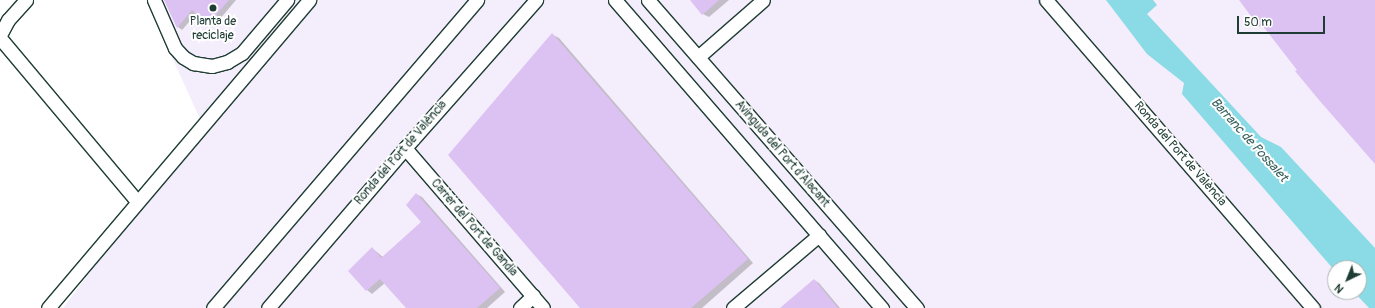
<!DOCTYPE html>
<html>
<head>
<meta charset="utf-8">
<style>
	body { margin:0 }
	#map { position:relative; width:1375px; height:308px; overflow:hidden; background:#fff; font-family:Pangolin,sans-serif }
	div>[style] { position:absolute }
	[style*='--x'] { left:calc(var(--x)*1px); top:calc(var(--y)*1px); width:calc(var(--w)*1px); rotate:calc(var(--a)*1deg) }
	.built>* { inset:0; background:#f4edfb }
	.water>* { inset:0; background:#8adbe6 }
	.shadow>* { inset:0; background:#0003 }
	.building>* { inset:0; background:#dcc2f2 }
	.roads { filter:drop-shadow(1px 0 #1f3d34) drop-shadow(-1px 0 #1f3d34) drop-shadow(0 1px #1f3d34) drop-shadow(0 -1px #1f3d34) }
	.street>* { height:13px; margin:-6.5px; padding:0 6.5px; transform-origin:6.5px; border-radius:6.5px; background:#fff }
	.dots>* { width:11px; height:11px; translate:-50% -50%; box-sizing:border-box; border:2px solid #fff; border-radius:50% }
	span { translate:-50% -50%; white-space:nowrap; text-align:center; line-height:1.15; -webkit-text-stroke:4px #fff; paint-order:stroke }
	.poi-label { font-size:12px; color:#1f3d34 }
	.street-label { font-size:12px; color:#1f3d34 }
	.water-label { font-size:13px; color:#3a6460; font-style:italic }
	.north { position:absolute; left:1327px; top:260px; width:40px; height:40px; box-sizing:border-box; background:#fff; border:1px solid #a5b1ae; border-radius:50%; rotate:223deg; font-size:11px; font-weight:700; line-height:16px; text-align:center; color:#1f3d34 }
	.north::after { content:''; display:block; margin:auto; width:14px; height:18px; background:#1f3d34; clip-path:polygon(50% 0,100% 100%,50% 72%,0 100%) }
	.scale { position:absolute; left:1237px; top:16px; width:88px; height:18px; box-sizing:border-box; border:2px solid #1f3d34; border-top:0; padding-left:5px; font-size:12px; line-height:14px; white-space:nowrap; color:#1f3d34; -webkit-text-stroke:3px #fff; paint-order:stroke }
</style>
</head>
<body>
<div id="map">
	<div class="built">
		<i style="clip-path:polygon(146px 0,303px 0,201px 121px)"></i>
		<i style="clip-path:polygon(evenodd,319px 0,1375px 0,1375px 308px,63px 308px,110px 245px,319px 0,1335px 268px,1359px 268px,1359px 292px,1335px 292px,1335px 268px)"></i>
	</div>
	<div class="water">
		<i style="clip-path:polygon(1106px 0,1153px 0,1157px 5px,1147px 14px,1261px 137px,1281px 147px,1375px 248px,1375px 308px,1369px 308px,1354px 292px,1359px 292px,1359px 268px,1335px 268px,1335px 271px,1182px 94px,1184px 83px,1147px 54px)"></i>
	</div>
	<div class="shadow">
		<i style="clip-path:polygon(165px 0,236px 0,214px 26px,197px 13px,182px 30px,178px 27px)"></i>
		<i style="clip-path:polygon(691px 0,729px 0,709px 17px,703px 14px)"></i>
		<i style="clip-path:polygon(553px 35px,559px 38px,753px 263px,702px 308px,581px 308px)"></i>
		<i style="clip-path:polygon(416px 194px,422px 197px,505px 292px,487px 308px,407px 308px,385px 283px,372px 294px,367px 290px,372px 248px,383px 257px,422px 222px)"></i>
		<i style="clip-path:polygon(814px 280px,819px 283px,840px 308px,781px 308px)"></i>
	</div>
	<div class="building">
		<i style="clip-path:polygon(164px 0,229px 0,208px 24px,192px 10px,177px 28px)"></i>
		<i style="clip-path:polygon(690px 0,719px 0,702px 15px)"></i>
		<i style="clip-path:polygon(1239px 0,1375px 0,1375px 164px,1319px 100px,1295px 71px,1297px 70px,1262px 25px,1259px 27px)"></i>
		<i style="clip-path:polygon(552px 33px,748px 259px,691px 308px,580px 308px,448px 155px)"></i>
		<i style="clip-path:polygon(416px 193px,500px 288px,477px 308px,406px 308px,380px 279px,366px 291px,348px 271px,372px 247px,381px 258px,421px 222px,406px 205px)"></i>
		<i style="clip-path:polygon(814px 279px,838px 308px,780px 308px)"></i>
	</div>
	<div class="roads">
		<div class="street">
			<i style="--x:154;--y:0;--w:52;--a:66.4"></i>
			<i style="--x:175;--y:48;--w:12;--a:48"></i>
			<i style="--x:183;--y:57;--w:12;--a:31"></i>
			<i style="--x:193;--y:63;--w:19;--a:9"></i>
			<i style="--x:212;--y:66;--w:16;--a:-15"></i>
			<i style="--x:227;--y:62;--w:17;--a:-31"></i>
			<i style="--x:242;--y:53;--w:70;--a:-49.7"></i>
			<i style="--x:615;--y:0;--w:408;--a:49.1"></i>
			<i style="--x:648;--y:0;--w:409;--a:48.9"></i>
			<i style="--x:1046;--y:0;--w:408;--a:49.1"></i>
			<i style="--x:0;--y:35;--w:17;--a:-62"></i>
			<i style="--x:8;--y:20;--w:27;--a:-48"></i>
			<i style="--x:0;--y:38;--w:213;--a:50"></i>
			<i style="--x:698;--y:57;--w:86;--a:-41.2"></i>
			<i style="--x:405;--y:148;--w:211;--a:49.2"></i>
			<i style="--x:48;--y:308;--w:404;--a:-49.7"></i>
			<i style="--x:213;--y:308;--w:406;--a:-49.4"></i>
			<i style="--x:268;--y:308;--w:211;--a:-49.4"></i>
			<i style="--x:405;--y:148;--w:198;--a:-48.5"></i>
			<i style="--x:520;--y:308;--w:18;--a:-43"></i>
			<i style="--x:733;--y:308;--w:113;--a:-40.3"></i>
		</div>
	</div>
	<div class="dots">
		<i style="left:213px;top:8px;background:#1f3d34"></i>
	</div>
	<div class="poi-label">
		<span style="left:213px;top:29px">Planta de<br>reciclaje</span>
	</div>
	<div class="street-label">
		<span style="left:401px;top:153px;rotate:-49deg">Ronda del Port de València</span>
		<span style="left:782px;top:154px;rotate:49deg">Avinguda del Port d'Alacant</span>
		<span style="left:1180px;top:154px;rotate:49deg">Ronda del Port de València</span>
		<span style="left:474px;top:228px;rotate:49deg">Carrer del Port de Gandia</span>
	</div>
	<div class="water-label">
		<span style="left:1249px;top:140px;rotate:48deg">Barranc de Possalet</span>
	</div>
	<div class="north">N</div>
	<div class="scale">50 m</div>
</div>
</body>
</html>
